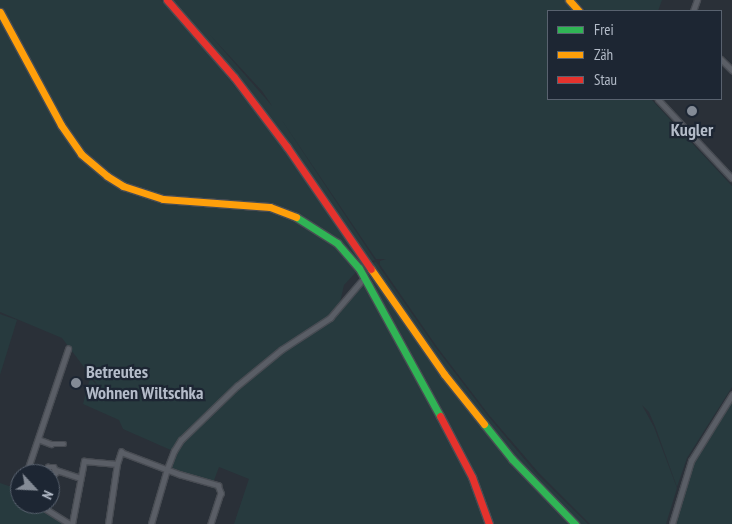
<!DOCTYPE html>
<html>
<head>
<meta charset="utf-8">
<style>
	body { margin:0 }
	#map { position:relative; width:732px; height:524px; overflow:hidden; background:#2a3038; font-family:"PT Sans Narrow",sans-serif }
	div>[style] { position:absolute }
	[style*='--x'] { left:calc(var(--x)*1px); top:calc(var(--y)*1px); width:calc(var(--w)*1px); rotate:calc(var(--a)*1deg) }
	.green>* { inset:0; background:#273a3e }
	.roads { filter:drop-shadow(1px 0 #484c53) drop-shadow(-1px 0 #484c53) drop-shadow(0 1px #484c53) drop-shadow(0 -1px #484c53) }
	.street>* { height:4.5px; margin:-2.25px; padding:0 2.25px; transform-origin:2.25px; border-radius:2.25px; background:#5a5e66 }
	.fast>* { height:7px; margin:-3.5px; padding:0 3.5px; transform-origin:3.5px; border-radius:3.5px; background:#30b455 }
	.slow>* { height:7px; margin:-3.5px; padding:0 3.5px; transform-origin:3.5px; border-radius:3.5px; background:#ff9f0a }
	.jam>* { height:7px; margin:-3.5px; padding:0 3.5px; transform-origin:3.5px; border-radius:3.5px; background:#e5322d }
	.dots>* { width:14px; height:14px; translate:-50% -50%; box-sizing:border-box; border:2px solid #1d2633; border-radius:50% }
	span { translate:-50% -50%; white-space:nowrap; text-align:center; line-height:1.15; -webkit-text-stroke:4.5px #1d2633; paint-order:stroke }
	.poi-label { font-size:18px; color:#b4bcc9; font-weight:700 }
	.left { translate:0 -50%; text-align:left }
	.legend { position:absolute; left:547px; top:10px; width:175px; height:90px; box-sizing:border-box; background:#1d2633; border:1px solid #59626f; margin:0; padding:6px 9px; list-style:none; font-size:15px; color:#b4bcc9 }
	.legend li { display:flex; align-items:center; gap:10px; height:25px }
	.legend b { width:25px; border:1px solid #59626f }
	.north { position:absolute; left:10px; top:464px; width:50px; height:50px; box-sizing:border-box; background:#1d2633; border:1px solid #59626f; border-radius:50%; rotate:115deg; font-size:14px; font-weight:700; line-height:20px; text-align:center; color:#b4bcc9 }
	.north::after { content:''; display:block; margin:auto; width:18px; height:22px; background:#848b96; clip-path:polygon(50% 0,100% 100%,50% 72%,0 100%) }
</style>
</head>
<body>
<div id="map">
	<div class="green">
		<i style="clip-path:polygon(0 0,161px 0,203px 46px,284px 149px,434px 366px,465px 407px,509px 461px,570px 524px,491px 524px,473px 477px,460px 450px,367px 276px,339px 242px,326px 231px,295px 213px,292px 216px,324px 234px,336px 244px,358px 270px,344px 285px,339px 307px,340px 308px,360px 285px,367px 285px,470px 477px,487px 524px,234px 524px,249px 479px,219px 467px,213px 483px,170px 471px,167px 469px,173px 451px,123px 429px,119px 420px,83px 404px,90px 378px,99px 387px,62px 338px,0 312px)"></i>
		<i style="clip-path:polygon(172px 0,566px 0,577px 11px,548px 11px,548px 99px,651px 99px,732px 186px,732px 387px,687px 458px,677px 487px,655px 426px,649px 412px,642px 405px,654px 427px,677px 488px,666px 524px,590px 524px,538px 472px,489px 415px,437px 347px,380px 265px,380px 261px,386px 259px,376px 259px,262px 91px,210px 35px,273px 107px,375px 260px,370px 262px)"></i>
		<i style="clip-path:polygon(576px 0,662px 0,658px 11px,586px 11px)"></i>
		<i style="clip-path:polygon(376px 262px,436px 348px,488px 416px,537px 474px,588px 524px,580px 524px,515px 457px,446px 370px,370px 263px)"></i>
		<i style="clip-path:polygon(0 314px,17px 320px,0 375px)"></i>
		<i style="clip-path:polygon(732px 398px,732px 524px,674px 524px,692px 462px)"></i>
		<i style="clip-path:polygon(0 483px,20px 490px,20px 504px,37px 504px,68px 524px,0 524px)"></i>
	</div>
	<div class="roads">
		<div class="street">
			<i style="--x:693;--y:11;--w:12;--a:-70"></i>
			<i style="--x:721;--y:59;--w:16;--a:45"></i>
			<i style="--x:658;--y:99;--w:108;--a:46.9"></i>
			<i style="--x:38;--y:439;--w:14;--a:21"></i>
			<i style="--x:51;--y:444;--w:13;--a:0"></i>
			<i style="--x:56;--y:470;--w:25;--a:18"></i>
			<i style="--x:26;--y:474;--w:132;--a:-71.4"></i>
			<i style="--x:47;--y:474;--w:7;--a:-82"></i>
			<i style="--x:48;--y:467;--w:6;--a:0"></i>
			<i style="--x:54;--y:467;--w:6;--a:72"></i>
			<i style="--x:56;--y:473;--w:7;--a:153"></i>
			<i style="--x:38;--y:504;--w:38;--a:32"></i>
			<i style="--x:72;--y:524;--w:64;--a:-79.2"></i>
			<i style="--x:84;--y:461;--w:33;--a:5"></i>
			<i style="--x:108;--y:524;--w:61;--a:-81.5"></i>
			<i style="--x:117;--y:464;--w:13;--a:-72"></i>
			<i style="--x:121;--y:452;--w:62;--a:20.8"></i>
			<i style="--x:179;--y:474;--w:41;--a:15.8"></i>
			<i style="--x:218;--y:485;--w:9;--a:69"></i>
			<i style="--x:221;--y:493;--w:33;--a:108"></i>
			<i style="--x:151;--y:524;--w:57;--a:-73.8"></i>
			<i style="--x:167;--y:469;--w:19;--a:-69"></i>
			<i style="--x:174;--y:451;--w:13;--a:-58"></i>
			<i style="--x:181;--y:440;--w:78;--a:-44"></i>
			<i style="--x:237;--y:386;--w:57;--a:-39.3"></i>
			<i style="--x:281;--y:350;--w:59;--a:-33.1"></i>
			<i style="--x:330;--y:318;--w:52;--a:-49.6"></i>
			<i style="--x:672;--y:524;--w:66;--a:-73.2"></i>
			<i style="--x:691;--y:461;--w:78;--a:-58.2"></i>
		</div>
		<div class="fast">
			<i style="--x:296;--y:217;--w:49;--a:32.4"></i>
			<i style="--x:337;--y:243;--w:33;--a:49"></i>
			<i style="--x:359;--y:268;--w:169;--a:61.3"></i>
			<i style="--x:484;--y:424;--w:45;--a:51.3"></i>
			<i style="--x:512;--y:459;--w:91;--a:45.9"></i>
		</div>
		<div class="slow">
			<i style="--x:569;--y:0;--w:15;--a:48"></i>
			<i style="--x:0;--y:12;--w:128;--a:61.6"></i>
			<i style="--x:61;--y:125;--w:35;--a:55"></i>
			<i style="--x:81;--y:154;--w:34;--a:40"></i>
			<i style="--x:107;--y:176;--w:19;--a:32"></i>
			<i style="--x:123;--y:186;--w:42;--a:18"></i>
			<i style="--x:163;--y:199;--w:107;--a:4.3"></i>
			<i style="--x:270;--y:207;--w:28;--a:21"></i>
			<i style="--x:371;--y:269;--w:128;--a:55.2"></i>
			<i style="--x:444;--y:374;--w:64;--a:51.3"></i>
		</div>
		<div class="jam">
			<i style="--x:167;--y:0;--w:102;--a:49"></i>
			<i style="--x:234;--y:77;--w:88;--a:52.9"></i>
			<i style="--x:287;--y:147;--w:148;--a:55.5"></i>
			<i style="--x:440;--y:416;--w:69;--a:62.3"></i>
			<i style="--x:472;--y:477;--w:50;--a:70.1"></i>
		</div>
	</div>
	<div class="dots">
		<i style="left:692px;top:111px;background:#848b96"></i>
		<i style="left:76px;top:383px;background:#848b96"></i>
	</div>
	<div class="poi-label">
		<span style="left:692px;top:130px">Kugler</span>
		<span class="left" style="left:86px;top:383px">Betreutes<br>Wohnen Wiltschka</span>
	</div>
	<ul class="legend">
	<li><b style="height:6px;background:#30b455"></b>Frei</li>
	<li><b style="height:6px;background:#ff9f0a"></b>Zäh</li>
	<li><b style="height:6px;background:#e5322d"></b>Stau</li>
	</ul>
	<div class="north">N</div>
</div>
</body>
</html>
